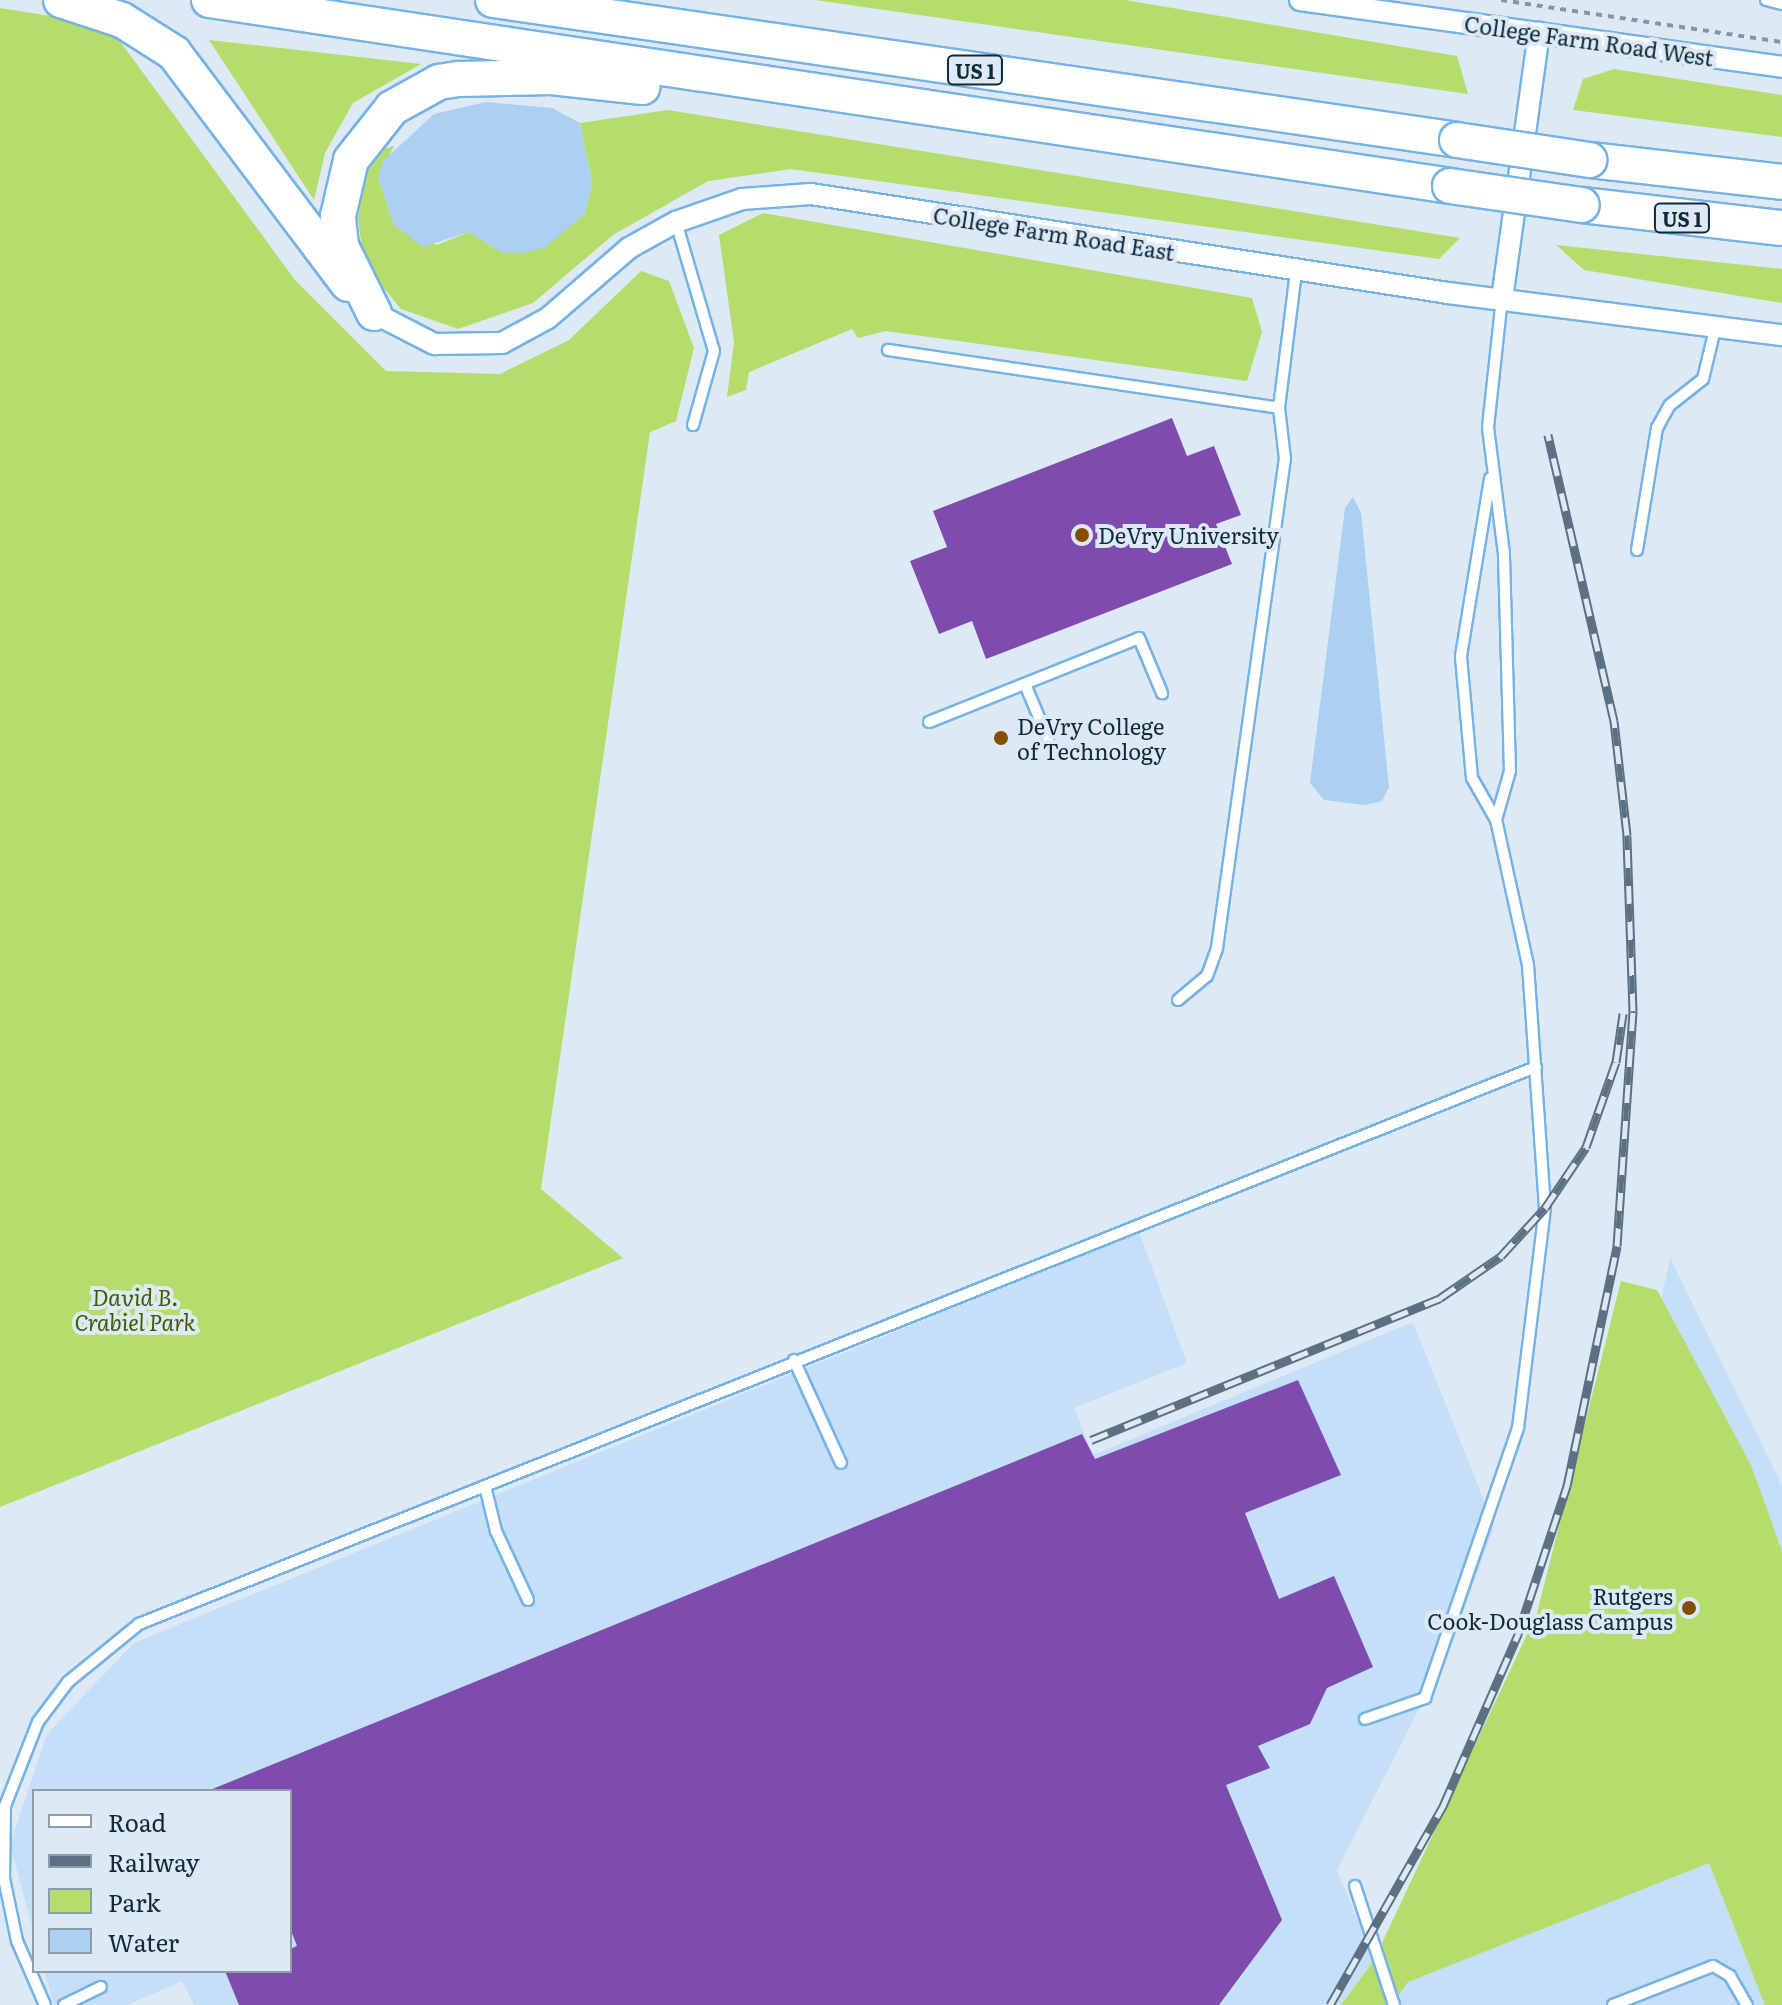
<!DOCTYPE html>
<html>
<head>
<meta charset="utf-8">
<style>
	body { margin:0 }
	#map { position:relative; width:1782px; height:2005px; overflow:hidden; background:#dde9f4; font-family:Literata,serif }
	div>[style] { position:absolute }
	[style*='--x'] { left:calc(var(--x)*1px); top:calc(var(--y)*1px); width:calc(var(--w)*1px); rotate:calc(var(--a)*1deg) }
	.built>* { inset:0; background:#c4dff7 }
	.green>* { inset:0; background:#b5dd6c }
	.water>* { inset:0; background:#abd0f2 }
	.building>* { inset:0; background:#7e4cae }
	.path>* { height:4px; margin-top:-2px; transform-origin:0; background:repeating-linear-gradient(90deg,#8496a5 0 6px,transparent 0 12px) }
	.roads { filter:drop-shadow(2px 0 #75b2e6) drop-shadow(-2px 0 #75b2e6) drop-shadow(0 2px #75b2e6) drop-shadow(0 -2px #75b2e6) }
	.service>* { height:10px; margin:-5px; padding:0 5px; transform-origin:5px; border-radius:5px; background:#fff }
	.minor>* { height:20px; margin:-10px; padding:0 10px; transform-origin:10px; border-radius:10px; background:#fff }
	.trunk>* { height:34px; margin:-17px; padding:0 17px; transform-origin:17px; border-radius:17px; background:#fff }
	.rail>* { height:9px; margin-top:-4.5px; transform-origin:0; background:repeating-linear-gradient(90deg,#dde9f4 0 18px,#5c7081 0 36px); box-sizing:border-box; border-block:2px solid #5c7081 }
	.bridges { filter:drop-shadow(2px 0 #75b2e6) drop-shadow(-2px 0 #75b2e6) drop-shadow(0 2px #75b2e6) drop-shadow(0 -2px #75b2e6) }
	.trunk-bridge>* { height:34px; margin:-17px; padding:0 17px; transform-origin:17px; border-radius:17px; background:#fff }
	.dots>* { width:22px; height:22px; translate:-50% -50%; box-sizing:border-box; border:4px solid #dde9f4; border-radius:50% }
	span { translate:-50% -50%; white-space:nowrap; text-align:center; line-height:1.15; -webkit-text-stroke:8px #dde9f4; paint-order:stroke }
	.shield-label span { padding:2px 6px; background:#dde9f4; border:2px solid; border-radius:6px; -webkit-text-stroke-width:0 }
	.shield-label { font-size:20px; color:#0f293d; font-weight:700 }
	.street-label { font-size:22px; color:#0f293d }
	.poi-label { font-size:22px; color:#0f293d }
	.left { translate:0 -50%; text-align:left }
	.right { translate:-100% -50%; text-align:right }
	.park-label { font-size:22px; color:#415900; font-style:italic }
	.legend { position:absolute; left:32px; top:1789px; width:260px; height:184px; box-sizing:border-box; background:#dde9f4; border:2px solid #8b9cab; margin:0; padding:10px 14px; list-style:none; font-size:24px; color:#0f293d }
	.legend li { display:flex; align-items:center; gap:16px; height:40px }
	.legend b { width:40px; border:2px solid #8b9cab }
</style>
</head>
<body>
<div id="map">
	<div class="built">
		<i style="clip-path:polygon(1139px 1232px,1187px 1363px,1074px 1408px,1093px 1455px,1413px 1322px,1494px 1526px,1451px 1646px,1337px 1870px,1374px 1960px,1341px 2005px,194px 2005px,182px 1981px,127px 2005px,54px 2005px,44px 1971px,290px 1971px,290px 1791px,34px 1791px,34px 1933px,10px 1845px,47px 1734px,134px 1643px)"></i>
		<i style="clip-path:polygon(1670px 1258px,1782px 1485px,1782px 2005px,1386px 2005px,1571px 1731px)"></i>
	</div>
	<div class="green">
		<i style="clip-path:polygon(815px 0,1125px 0,1457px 56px,1468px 94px)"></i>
		<i style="clip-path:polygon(0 8px,108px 25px,295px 280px,386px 371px,500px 374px,569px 340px,641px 271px,669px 281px,694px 348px,676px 421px,650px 432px,541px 1189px,623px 1258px,0 1507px)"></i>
		<i style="clip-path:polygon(209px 40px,421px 64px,353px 103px,325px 153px,314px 200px)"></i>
		<i style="clip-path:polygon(1614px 69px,1782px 95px,1782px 137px,1573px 110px,1583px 79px)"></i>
		<i style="clip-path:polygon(668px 110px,1460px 238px,1439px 259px,791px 169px,708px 181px,613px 235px,533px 303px,458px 329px,401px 309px,364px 264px,358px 218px,369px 153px,394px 146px,378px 177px,394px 225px,437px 245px,469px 232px,493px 247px,585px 214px,592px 182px,580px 123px)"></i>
		<i style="clip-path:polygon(763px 213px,1252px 298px,1262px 332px,1247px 381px,886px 331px,858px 338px,852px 329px,749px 372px,746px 390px,727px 397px,734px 342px,719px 235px)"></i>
		<i style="clip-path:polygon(1556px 245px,1782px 269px,1782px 303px,1584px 270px)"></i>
		<i style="clip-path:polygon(1621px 1281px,1657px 1290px,1751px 1465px,1782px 1551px,1782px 2005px,1765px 2005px,1709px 1863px,1408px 1982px,1391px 2005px,1341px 2005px,1374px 1960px,1537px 1613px)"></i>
	</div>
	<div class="water">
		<i style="clip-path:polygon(486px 102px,552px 108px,580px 123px,592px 182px,585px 214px,544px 248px,522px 253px,503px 253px,469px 232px,423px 247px,394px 225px,378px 177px,382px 162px,434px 114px)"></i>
		<i style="clip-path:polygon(1353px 497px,1361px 513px,1389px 787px,1382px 801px,1365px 805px,1324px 800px,1310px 783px,1345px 508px)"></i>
	</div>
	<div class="building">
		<i style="clip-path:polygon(1172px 418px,1187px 456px,1214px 446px,1241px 515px,1216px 524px,1232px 564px,986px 659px,972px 621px,939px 634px,910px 561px,947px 547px,933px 511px)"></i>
		<i style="clip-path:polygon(1298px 1380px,1341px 1475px,1245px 1513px,1279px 1599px,1334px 1576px,1373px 1667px,1327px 1688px,1310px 1724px,1258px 1746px,1270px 1768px,1226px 1785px,1282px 1920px,1219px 2005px,239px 2005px,225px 1971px,290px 1971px,290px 1949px,297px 1946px,290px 1928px,290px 1791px,210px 1790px,1082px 1434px,1095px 1459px)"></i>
	</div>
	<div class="path">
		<i style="--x:1501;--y:0;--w:284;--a:8.5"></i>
	</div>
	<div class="roads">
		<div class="service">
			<i style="--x:1766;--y:0;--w:16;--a:14"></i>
			<i style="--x:676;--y:222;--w:134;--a:73.6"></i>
			<i style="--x:714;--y:351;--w:77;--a:105.8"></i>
			<i style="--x:888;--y:350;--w:395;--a:8.4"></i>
			<i style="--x:1637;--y:550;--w:124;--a:-80.7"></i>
			<i style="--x:1657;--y:428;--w:26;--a:-61"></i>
			<i style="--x:1670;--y:405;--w:42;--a:-38.2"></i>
			<i style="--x:1703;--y:379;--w:51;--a:-76.5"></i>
			<i style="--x:1025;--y:684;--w:60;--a:67.3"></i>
			<i style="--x:929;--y:722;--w:226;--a:-21.8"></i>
			<i style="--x:1139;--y:638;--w:60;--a:67.3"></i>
			<i style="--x:1496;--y:820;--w:51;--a:-74.1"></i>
			<i style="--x:1510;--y:771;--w:217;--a:-91.6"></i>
			<i style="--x:1504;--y:554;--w:128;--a:-97.2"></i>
			<i style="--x:1488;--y:427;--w:129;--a:-83.8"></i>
			<i style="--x:1178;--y:1000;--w:38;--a:-40"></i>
			<i style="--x:1207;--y:976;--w:30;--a:-70"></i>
			<i style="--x:1217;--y:948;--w:494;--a:-82.1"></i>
			<i style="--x:1285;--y:459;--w:51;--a:-96.7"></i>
			<i style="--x:1279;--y:408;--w:138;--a:-82.9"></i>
			<i style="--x:794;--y:1360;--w:113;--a:65.5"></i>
			<i style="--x:485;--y:1486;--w:46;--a:76.3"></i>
			<i style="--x:496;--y:1531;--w:76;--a:65.1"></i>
			<i style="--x:1365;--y:1719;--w:64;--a:-19.3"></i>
			<i style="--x:1425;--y:1698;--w:286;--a:-71"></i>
			<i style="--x:1518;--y:1428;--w:222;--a:-83"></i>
			<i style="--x:1545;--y:1208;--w:244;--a:-94"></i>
			<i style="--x:1528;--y:965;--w:148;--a:-102.4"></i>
			<i style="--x:1496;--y:820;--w:48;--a:-119.7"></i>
			<i style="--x:1472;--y:778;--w:122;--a:-95.2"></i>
			<i style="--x:1461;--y:656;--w:180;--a:-80.7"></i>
			<i style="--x:1355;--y:1886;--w:125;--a:71.9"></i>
			<i style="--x:45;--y:2005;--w:70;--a:-113.6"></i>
			<i style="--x:17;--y:1941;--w:64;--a:-101.7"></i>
			<i style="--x:4;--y:1878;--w:72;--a:-89.2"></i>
			<i style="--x:5;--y:1806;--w:90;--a:-68.6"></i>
			<i style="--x:38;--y:1722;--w:50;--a:-53.1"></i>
			<i style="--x:68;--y:1682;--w:92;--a:-39.2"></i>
			<i style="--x:139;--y:1624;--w:1504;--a:-21.74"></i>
			<i style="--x:64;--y:2005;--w:41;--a:-25.9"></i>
			<i style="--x:1613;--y:2005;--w:107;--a:-21.3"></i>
			<i style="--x:1713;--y:1966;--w:20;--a:30"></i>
			<i style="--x:1730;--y:1976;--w:34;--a:60"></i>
		</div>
		<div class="minor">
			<i style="--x:1300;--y:0;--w:487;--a:7.9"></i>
			<i style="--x:1502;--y:299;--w:269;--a:-82.1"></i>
			<i style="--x:374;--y:313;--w:68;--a:27.3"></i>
			<i style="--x:434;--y:344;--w:68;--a:-0.8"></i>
			<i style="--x:502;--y:343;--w:52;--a:-28.5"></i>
			<i style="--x:548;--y:318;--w:107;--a:-40.8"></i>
			<i style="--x:629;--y:248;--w:54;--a:-29"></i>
			<i style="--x:676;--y:222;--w:70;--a:-19.2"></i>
			<i style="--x:742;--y:199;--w:69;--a:-4.1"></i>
			<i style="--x:811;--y:194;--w:645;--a:8.83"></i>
			<i style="--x:1448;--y:293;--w:337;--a:7.2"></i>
		</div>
		<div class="trunk">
			<i style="--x:61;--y:0;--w:64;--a:18.2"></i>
			<i style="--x:122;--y:20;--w:62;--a:32.4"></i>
			<i style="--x:174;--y:53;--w:289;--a:53"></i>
			<i style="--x:209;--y:0;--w:1255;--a:8.52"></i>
			<i style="--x:493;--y:0;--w:974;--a:8.26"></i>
			<i style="--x:1590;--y:160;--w:193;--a:6.5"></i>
			<i style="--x:1582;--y:205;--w:201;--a:6.6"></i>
			<i style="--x:374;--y:313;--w:75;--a:-116.2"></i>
			<i style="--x:341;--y:246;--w:30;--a:-96"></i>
			<i style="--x:338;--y:216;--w:57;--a:-76.9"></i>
			<i style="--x:351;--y:160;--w:66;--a:-51.7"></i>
			<i style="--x:392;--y:108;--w:54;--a:-29"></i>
			<i style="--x:439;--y:82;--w:20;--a:-9"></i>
			<i style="--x:459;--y:79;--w:92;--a:-1.2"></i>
			<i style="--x:551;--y:77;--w:92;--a:6.3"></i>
		</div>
	</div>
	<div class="rail">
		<i style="--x:1091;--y:1440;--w:377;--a:-22.1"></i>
		<i style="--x:1440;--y:1298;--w:74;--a:-34.5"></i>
		<i style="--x:1501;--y:1256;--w:65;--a:-47.5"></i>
		<i style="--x:1545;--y:1208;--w:73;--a:-56.1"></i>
		<i style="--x:1586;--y:1147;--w:90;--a:-70.6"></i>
		<i style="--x:1616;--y:1062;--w:49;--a:-81.7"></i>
		<i style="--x:1330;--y:2005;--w:229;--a:-60.4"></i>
		<i style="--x:1443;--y:1806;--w:188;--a:-66.4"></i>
		<i style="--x:1518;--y:1634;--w:156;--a:-71.7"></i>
		<i style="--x:1567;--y:1486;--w:245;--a:-78.2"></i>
		<i style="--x:1617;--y:1246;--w:236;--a:-86.1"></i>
		<i style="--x:1633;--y:1011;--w:176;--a:-92"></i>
		<i style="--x:1627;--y:835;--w:115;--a:-96.5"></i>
		<i style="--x:1614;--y:721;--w:294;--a:-103"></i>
	</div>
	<div class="bridges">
		<div class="trunk-bridge">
			<i style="--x:1457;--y:140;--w:134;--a:8.6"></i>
			<i style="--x:1450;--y:186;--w:133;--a:8.2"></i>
		</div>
	</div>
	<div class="dots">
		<i style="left:1082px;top:535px;background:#864e00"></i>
		<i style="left:1001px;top:738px;background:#864e00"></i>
		<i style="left:1689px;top:1608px;background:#864e00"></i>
	</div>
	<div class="shield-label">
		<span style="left:975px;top:70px">US 1</span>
		<span style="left:1682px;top:218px">US 1</span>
	</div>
	<div class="street-label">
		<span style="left:1589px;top:40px;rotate:8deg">College Farm Road West</span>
		<span style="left:1054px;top:233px;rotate:9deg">College Farm Road East</span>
	</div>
	<div class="poi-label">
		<span class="left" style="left:1098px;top:535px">DeVry University</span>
		<span class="left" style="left:1017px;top:738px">DeVry College<br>of Technology</span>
		<span class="right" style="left:1673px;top:1608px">Rutgers<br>Cook-Douglass Campus</span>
	</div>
	<div class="park-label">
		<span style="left:135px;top:1309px">David B.<br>Crabiel Park</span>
	</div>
	<ul class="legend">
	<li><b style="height:10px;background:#fff"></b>Road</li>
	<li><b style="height:10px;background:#5c7081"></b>Railway</li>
	<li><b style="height:22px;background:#b5dd6c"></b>Park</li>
	<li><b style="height:22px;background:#abd0f2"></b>Water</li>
	</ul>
</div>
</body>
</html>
